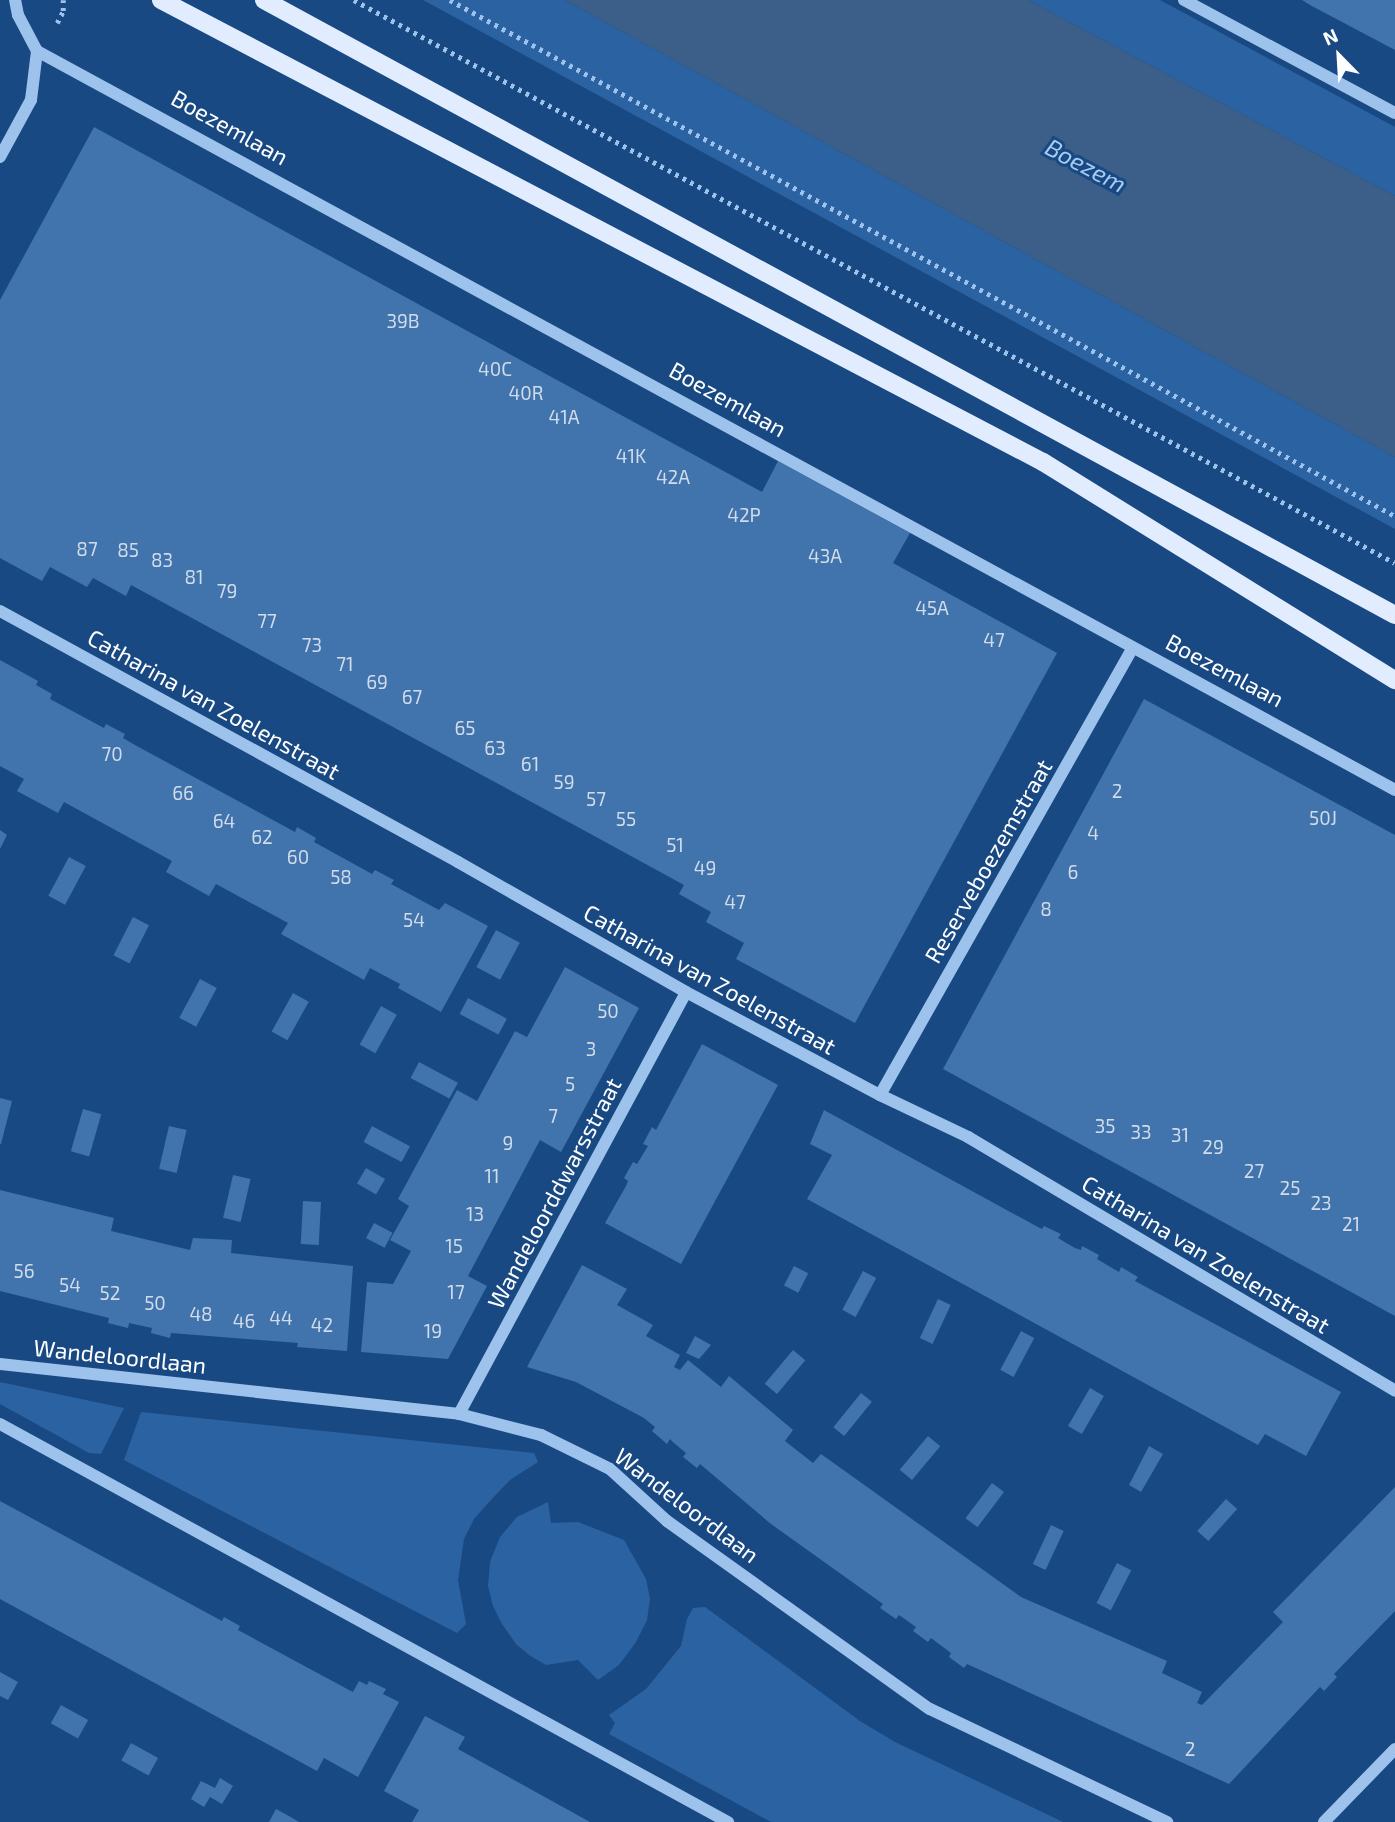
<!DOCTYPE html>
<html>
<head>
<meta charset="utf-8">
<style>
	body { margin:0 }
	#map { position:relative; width:1395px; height:1822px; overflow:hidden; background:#194983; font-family:"Exo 2",sans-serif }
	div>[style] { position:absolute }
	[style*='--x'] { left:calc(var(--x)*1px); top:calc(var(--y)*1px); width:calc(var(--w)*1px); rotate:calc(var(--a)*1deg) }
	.green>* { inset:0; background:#2b63a2 }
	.water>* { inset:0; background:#3b5f89 }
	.building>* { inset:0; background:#4173ac; transform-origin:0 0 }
	.path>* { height:4.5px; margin-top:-2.25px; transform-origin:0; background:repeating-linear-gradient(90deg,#9dc2ec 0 3.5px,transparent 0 8.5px) }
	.minor>* { height:12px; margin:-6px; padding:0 6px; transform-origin:6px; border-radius:6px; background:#9dc2ec }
	.major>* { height:18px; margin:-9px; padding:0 9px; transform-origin:9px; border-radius:9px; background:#e1edff }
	span { translate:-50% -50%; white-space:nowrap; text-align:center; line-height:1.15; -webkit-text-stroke:6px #194983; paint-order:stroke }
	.number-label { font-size:19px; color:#d0dcea }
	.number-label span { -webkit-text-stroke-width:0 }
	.street-label { font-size:23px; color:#fff }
	.water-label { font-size:24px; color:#a8ccf3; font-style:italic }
	.north { position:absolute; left:1304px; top:21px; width:70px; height:70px; -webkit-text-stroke:5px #194983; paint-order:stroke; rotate:336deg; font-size:19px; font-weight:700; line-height:28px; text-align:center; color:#fff }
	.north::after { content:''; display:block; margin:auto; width:24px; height:32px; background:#fff; clip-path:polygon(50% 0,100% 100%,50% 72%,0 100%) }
</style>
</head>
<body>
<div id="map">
	<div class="green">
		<i style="clip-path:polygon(423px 0,565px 0,1395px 457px,1395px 529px)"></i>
		<i style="clip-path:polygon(1028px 0,1160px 0,1395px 127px,1395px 196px)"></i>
		<i style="clip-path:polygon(0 1382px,124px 1408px,101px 1454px,89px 1453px,0 1404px)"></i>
		<i style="clip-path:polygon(141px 1412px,534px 1453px,538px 1462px,510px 1480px,489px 1502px,474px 1519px,464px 1539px,458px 1580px,466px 1624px,457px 1633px,124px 1460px)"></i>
		<i style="clip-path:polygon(548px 1502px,551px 1523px,578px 1522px,624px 1540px,646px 1579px,650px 1599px,647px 1620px,636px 1642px,619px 1665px,598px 1680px,578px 1660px,546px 1665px,529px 1655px,516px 1644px,502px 1624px,493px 1606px,488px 1586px,490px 1562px,500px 1537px,517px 1517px)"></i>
		<i style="clip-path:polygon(705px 1607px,860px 1721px,895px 1742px,1063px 1822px,771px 1822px,609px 1734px,615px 1723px,609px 1715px,646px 1689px,681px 1646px,687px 1619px,693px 1608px)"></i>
	</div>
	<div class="water">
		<i style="clip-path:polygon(565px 0,1028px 0,1395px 196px,1395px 457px)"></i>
	</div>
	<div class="building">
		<i style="clip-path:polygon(1302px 0,1395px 0,1395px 50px,1310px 5px)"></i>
		<i style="clip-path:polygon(94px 127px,762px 492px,778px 461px,910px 533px,893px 563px,1057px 653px,855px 1023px,736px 959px,744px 943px,706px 922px,711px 912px,679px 894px,684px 885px,587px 832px,131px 585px,126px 596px,93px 578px,87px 587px,50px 567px,42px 581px,0 558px,0 300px)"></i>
		<i style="clip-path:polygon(0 660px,38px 681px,36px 685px,52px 694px,50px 699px,104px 728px,106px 724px,125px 734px,123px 738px,135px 745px,295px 832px,297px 827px,316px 838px,314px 842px,372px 874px,375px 870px,394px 880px,391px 884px,439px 910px,445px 903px,488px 926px,441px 1012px,398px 988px,400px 984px,370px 968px,364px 980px,281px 934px,288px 923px,216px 884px,209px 896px,166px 872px,172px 861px,64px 802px,58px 813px,17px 791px,24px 779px,0 766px)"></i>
		<i style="clip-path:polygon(1144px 699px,1395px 835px,1395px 1316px,943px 1069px)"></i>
		<i style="clip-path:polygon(0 830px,7px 835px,0 849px)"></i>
		<i style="left:69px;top:857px;width:19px;height:44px;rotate:28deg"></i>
		<i style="left:133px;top:917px;width:18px;height:43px;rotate:27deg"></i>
		<i style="left:496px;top:930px;width:27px;height:42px;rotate:28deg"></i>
		<i style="clip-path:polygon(565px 967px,639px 1008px,561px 1152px,540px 1140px,468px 1276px,487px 1286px,448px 1359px,361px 1352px,367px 1282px,393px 1284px,411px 1251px,390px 1240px,409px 1206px,398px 1199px,457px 1090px,477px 1101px,515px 1031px,527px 1037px)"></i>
		<i style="left:200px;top:979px;width:19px;height:44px;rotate:28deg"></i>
		<i style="left:293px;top:993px;width:18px;height:44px;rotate:29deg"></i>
		<i style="left:468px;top:998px;width:44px;height:18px;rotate:28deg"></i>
		<i style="left:381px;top:1006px;width:18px;height:44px;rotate:29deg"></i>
		<i style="clip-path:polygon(702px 1044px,778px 1085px,681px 1264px,605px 1223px,626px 1186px,628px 1181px,624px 1178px,633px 1162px,637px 1164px,648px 1146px,643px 1144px,652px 1127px,656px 1130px)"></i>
		<i style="left:419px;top:1062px;width:44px;height:18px;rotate:28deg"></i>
		<i style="clip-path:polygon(0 1098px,12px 1101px,1px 1144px,0 1144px)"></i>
		<i style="left:83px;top:1109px;width:19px;height:44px;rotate:16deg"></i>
		<i style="clip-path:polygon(824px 1110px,1036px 1226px,1042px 1229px,1044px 1226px,1061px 1234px,1058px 1238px,1075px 1248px,1081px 1250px,1082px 1246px,1099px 1255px,1097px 1259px,1102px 1262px,1119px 1272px,1121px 1267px,1138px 1277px,1135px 1281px,1341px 1392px,1306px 1456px,1265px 1434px,1258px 1445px,807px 1199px,832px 1155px,810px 1144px)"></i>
		<i style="left:169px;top:1126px;width:18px;height:44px;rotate:13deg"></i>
		<i style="left:372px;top:1126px;width:43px;height:18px;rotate:28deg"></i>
		<i style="left:366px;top:1168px;width:22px;height:18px;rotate:30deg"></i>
		<i style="left:233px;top:1175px;width:18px;height:44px;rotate:13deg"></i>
		<i style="clip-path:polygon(0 1190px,114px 1218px,111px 1231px,190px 1250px,193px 1238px,232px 1240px,231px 1253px,353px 1266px,347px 1351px,297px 1347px,298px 1343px,171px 1333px,170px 1338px,151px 1333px,152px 1328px,129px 1323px,128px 1328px,108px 1323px,109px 1318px,0 1291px)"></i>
		<i style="left:303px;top:1201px;width:18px;height:43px;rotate:3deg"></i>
		<i style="left:374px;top:1223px;width:21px;height:17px;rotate:28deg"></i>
		<i style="clip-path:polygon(582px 1265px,627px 1289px,617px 1305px,653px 1325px,646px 1336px,680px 1355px,674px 1367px,680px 1370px,688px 1360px,721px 1387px,729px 1376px,793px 1430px,785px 1441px,813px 1463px,821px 1454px,1021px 1597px,1167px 1661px,1162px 1673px,1202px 1692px,1197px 1703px,1202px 1705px,1283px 1622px,1273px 1612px,1395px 1487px,1395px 1611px,1334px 1674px,1337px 1677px,1324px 1691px,1320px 1687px,1229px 1784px,967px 1664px,964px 1668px,949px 1657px,951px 1653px,931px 1638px,928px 1642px,913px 1631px,916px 1627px,899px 1615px,896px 1619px,880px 1608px,883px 1604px,771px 1524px,700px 1464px,697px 1468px,683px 1457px,686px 1453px,674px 1443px,670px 1439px,667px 1444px,652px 1431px,655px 1427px,644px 1418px,576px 1382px,527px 1367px)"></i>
		<i style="left:794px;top:1266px;width:16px;height:22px;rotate:27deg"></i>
		<i style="left:863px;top:1271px;width:15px;height:44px;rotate:28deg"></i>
		<i style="left:938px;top:1299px;width:14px;height:43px;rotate:25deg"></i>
		<i style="left:1021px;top:1331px;width:15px;height:44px;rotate:28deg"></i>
		<i style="clip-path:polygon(695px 1336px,711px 1345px,699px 1359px,686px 1353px)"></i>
		<i style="left:793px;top:1350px;width:16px;height:44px;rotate:40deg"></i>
		<i style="left:1090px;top:1388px;width:16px;height:44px;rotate:30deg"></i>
		<i style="left:861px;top:1393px;width:14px;height:44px;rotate:39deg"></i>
		<i style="left:928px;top:1436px;width:16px;height:44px;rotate:40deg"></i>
		<i style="clip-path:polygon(1149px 1446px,1163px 1454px,1141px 1492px,1129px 1485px)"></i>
		<i style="left:992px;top:1483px;width:15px;height:44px;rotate:37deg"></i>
		<i style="left:1226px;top:1499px;width:15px;height:43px;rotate:42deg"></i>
		<i style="clip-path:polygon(0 1501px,222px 1621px,224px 1617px,240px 1626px,238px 1630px,349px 1690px,353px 1692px,359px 1681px,367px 1685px,369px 1681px,386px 1689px,383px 1694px,399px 1702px,358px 1777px,324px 1758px,317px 1771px,0 1599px)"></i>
		<i style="left:1051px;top:1525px;width:14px;height:43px;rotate:25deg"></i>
		<i style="left:1117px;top:1563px;width:16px;height:45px;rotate:27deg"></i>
		<i style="clip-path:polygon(0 1672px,18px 1682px,8px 1700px,0 1696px)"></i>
		<i style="left:61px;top:1705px;width:31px;height:21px;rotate:29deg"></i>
		<i style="clip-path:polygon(425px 1716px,465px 1737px,458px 1749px,590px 1822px,412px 1822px,419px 1810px,384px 1791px)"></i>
		<i style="left:131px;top:1743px;width:31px;height:20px;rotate:29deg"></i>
		<i style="clip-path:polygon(220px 1778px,233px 1786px,222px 1804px,210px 1797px,204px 1807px,191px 1799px,201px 1781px,215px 1788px)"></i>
		<i style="clip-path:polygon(276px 1809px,289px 1816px,299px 1822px,269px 1822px)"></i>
	</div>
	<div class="path">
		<i style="--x:354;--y:0;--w:1183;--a:28.41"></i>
		<i style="--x:450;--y:0;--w:1077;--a:28.64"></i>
		<i style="--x:57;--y:23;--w:13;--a:-63"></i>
		<i style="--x:63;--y:11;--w:11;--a:-90"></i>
	</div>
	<div class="minor">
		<i style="--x:1184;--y:0;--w:239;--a:28.2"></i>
		<i style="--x:37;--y:51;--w:1546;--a:28.55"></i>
		<i style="--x:0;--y:157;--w:65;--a:-61.5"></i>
		<i style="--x:31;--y:100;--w:49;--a:-83"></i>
		<i style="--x:37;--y:51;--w:41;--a:-117.8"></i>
		<i style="--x:18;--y:15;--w:15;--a:-101"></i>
		<i style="--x:0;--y:611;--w:522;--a:28.72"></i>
		<i style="--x:458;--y:862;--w:262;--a:29.7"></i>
		<i style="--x:686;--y:992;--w:220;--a:28"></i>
		<i style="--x:880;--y:1095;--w:98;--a:25.5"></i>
		<i style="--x:968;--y:1137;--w:497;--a:30.7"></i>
		<i style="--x:880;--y:1095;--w:512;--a:-60.53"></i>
		<i style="--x:0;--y:1364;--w:462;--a:6.2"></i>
		<i style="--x:459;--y:1414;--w:85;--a:14.4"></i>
		<i style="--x:541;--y:1435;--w:77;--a:26.2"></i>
		<i style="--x:610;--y:1469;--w:77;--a:42.4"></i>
		<i style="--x:667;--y:1521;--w:323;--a:35.6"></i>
		<i style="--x:930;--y:1709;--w:263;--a:25.5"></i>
		<i style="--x:459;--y:1414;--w:479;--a:-61.7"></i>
		<i style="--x:0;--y:1424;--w:830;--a:28.67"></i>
		<i style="--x:1324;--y:1822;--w:102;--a:-45.8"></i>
	</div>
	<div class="major">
		<i style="--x:161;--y:0;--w:996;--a:27.65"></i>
		<i style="--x:1043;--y:462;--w:414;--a:31.8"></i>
		<i style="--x:264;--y:0;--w:1287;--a:28.54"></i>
	</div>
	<div class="number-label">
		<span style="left:403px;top:321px">39B</span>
		<span style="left:495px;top:369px">40C</span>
		<span style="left:526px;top:393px">40R</span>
		<span style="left:564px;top:417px">41A</span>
		<span style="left:631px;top:456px">41K</span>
		<span style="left:673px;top:477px">42A</span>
		<span style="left:744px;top:515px">42P</span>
		<span style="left:87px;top:549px">87</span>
		<span style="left:128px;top:550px">85</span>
		<span style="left:825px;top:556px">43A</span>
		<span style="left:162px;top:560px">83</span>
		<span style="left:194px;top:577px">81</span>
		<span style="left:227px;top:591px">79</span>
		<span style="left:932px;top:608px">45A</span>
		<span style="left:267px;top:621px">77</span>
		<span style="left:994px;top:640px">47</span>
		<span style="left:312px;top:645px">73</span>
		<span style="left:345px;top:664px">71</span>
		<span style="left:377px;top:682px">69</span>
		<span style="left:412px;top:697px">67</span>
		<span style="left:465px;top:728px">65</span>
		<span style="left:495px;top:748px">63</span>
		<span style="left:112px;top:754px">70</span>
		<span style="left:530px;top:764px">61</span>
		<span style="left:564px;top:782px">59</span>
		<span style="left:1117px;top:791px">2</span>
		<span style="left:183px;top:793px">66</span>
		<span style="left:596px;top:799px">57</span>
		<span style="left:1323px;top:818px">50J</span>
		<span style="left:626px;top:819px">55</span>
		<span style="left:224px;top:821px">64</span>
		<span style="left:1093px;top:833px">4</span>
		<span style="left:262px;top:837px">62</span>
		<span style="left:675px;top:845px">51</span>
		<span style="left:298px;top:857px">60</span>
		<span style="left:705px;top:868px">49</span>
		<span style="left:1073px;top:872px">6</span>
		<span style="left:341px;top:877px">58</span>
		<span style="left:735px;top:902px">47</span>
		<span style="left:1046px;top:909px">8</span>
		<span style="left:414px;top:920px">54</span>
		<span style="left:608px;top:1011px">50</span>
		<span style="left:591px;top:1049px">3</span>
		<span style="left:570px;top:1084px">5</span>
		<span style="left:553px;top:1116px">7</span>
		<span style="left:1105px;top:1126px">35</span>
		<span style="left:1141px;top:1132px">33</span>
		<span style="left:1180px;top:1135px">31</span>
		<span style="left:508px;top:1143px">9</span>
		<span style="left:1213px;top:1147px">29</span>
		<span style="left:1254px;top:1171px">27</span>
		<span style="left:492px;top:1176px">11</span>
		<span style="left:1290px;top:1188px">25</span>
		<span style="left:1321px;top:1203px">23</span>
		<span style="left:475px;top:1214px">13</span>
		<span style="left:1351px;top:1224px">21</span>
		<span style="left:454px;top:1246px">15</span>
		<span style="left:24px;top:1271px">56</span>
		<span style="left:70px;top:1285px">54</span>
		<span style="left:456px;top:1292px">17</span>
		<span style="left:110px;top:1293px">52</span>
		<span style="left:155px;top:1303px">50</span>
		<span style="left:201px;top:1314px">48</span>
		<span style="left:281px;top:1318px">44</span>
		<span style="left:244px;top:1321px">46</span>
		<span style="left:322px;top:1325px">42</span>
		<span style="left:433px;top:1331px">19</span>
		<span style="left:1190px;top:1749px">2</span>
	</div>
	<div class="street-label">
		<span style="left:230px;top:127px;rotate:29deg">Boezemlaan</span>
		<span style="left:728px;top:399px;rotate:29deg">Boezemlaan</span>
		<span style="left:1225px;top:670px;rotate:28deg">Boezemlaan</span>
		<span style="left:214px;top:704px;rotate:29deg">Catharina van Zoelenstraat</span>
		<span style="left:988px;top:861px;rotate:-60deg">Reserveboezemstraat</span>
		<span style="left:710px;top:979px;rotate:29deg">Catharina van Zoelenstraat</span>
		<span style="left:554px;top:1193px;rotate:-62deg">Wandeloorddwarsstraat</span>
		<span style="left:1206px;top:1254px;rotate:31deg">Catharina van Zoelenstraat</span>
		<span style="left:120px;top:1356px;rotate:6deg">Wandeloordlaan</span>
		<span style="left:687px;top:1505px;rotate:37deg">Wandeloordlaan</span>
	</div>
	<div class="water-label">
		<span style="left:1086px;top:165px;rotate:28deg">Boezem</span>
	</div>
	<div class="north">N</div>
</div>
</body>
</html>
